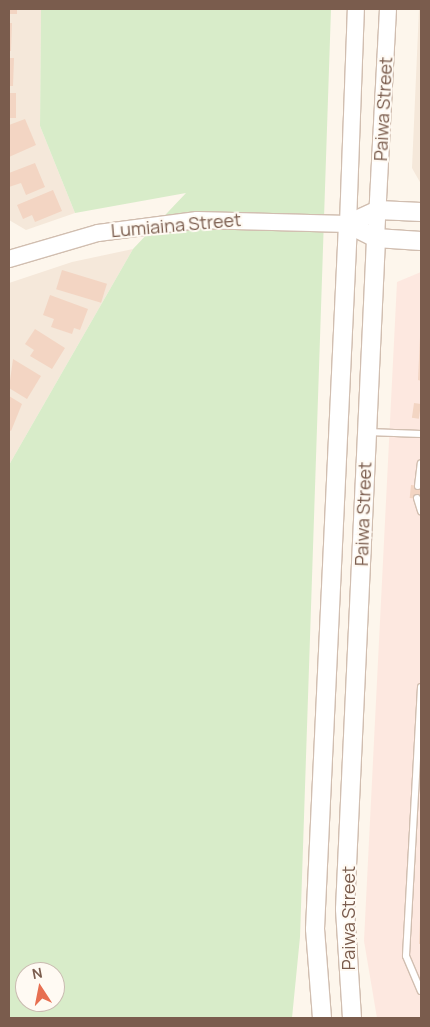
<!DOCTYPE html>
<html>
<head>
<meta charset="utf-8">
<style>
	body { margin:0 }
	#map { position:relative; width:430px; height:1027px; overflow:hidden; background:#fdf6ec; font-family:Manrope,sans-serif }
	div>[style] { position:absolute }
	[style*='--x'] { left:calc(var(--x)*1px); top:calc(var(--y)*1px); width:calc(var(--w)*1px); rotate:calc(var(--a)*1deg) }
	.residential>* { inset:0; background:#f5e8da }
	.commercial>* { inset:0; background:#fde8e0 }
	.green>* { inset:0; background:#d8ecc9 }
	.building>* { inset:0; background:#f3d5c3; transform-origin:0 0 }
	.roads { filter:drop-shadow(1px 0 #d1beb0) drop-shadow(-1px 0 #d1beb0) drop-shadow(0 1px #d1beb0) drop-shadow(0 -1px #d1beb0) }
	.service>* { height:6px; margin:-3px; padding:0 3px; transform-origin:3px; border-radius:3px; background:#fff }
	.tertiary>* { height:16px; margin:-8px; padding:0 8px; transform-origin:8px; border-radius:8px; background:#fff }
	.secondary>* { height:18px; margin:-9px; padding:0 9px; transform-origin:9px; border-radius:9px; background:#fff }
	span { translate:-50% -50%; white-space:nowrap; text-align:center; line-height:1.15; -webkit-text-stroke:4px #fffaf3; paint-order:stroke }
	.street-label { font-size:18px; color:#7a5c4d }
	.frame { position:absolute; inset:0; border:10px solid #7a5c4d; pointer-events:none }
	.north { position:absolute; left:15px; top:962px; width:50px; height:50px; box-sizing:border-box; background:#fffaf3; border:1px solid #cabbb1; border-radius:50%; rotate:349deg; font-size:14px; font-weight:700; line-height:20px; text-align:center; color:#7a5c4d }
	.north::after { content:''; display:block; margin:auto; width:18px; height:22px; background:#e76f51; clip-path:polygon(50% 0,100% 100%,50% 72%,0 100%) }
</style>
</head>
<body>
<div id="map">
	<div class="residential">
		<i style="clip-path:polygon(9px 9px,41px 9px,40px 126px,75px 213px,26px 230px,9px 220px)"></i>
		<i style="clip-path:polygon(419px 9px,421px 9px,421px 184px,412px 168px)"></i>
		<i style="clip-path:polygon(133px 249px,9px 465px,9px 283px,72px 262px)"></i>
	</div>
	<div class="commercial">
		<i style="clip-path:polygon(421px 272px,421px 1018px,377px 1018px,364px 941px,397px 282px)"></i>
	</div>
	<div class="green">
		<i style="clip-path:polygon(evenodd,41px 9px,331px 9px,300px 937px,292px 1018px,9px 1018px,9px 465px,133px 249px,186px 193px,75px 213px,40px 126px,41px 9px,25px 972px,55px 972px,55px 1002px,25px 1002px,25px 972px)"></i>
	</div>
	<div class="building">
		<i style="left:9px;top:9px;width:8px;height:5px"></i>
		<i style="clip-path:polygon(9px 23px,12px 23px,11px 51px,9px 51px)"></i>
		<i style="clip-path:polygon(9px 58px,14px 58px,13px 86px,9px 86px)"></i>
		<i style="left:9px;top:93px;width:7px;height:25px"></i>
		<i style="clip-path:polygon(25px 119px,36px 145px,9px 157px,9px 125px)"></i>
		<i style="clip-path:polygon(35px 163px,45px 187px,26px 195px,21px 183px,9px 187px,9px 173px)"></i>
		<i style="clip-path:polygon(53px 190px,62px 211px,35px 222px,32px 215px,23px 219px,17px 205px)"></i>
		<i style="left:62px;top:270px;width:47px;height:20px;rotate:17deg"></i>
		<i style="clip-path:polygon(50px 295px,88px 309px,80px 330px,74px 328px,72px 334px,51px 327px,54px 319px,43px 315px)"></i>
		<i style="clip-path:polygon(35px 329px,65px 348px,52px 369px,30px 356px,34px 350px,25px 344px)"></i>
		<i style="clip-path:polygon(420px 336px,421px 336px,421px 381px,418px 380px)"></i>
		<i style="clip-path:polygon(13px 359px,41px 376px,27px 399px,9px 388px)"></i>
		<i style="clip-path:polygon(9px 396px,22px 404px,11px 431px,9px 430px)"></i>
		<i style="left:414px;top:403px;width:7px;height:15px;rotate:8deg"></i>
		<i style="left:411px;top:485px;width:10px;height:13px;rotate:6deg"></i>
		<i style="clip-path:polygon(420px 919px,421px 919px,421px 944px,419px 944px)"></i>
	</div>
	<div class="roads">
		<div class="service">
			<i style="--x:368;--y:432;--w:53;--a:2.2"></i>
			<i style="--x:418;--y:486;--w:23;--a:-83"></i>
			<i style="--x:417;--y:498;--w:14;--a:73"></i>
			<i style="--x:421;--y:687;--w:269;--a:93.2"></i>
			<i style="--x:406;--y:956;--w:38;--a:67"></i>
		</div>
		<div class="tertiary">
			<i style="--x:376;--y:238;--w:229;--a:-87"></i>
			<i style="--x:9;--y:259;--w:93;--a:-16.3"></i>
			<i style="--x:98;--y:233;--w:100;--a:-7.5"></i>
			<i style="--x:197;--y:220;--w:151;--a:1.5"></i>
			<i style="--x:348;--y:224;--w:215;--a:-87.9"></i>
		</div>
		<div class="secondary">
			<i style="--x:348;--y:224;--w:33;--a:-25"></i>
			<i style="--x:378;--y:210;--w:43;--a:2.7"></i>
			<i style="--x:348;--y:224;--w:31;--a:27"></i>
			<i style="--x:376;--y:238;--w:45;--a:3.8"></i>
			<i style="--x:322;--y:1018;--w:89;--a:-94.5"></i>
			<i style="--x:315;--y:929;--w:706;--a:-87.32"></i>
			<i style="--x:352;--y:1018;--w:109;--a:-93.7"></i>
			<i style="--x:345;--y:909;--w:672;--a:-87.35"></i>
		</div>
	</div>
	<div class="street-label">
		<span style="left:383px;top:109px;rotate:-87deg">Paiwa Street</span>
		<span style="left:176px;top:225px;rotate:-5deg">Lumiaina Street</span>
		<span style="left:363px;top:514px;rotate:-88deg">Paiwa Street</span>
		<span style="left:348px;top:918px;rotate:-90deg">Paiwa Street</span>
	</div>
	<div class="frame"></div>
	<div class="north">N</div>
</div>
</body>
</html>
